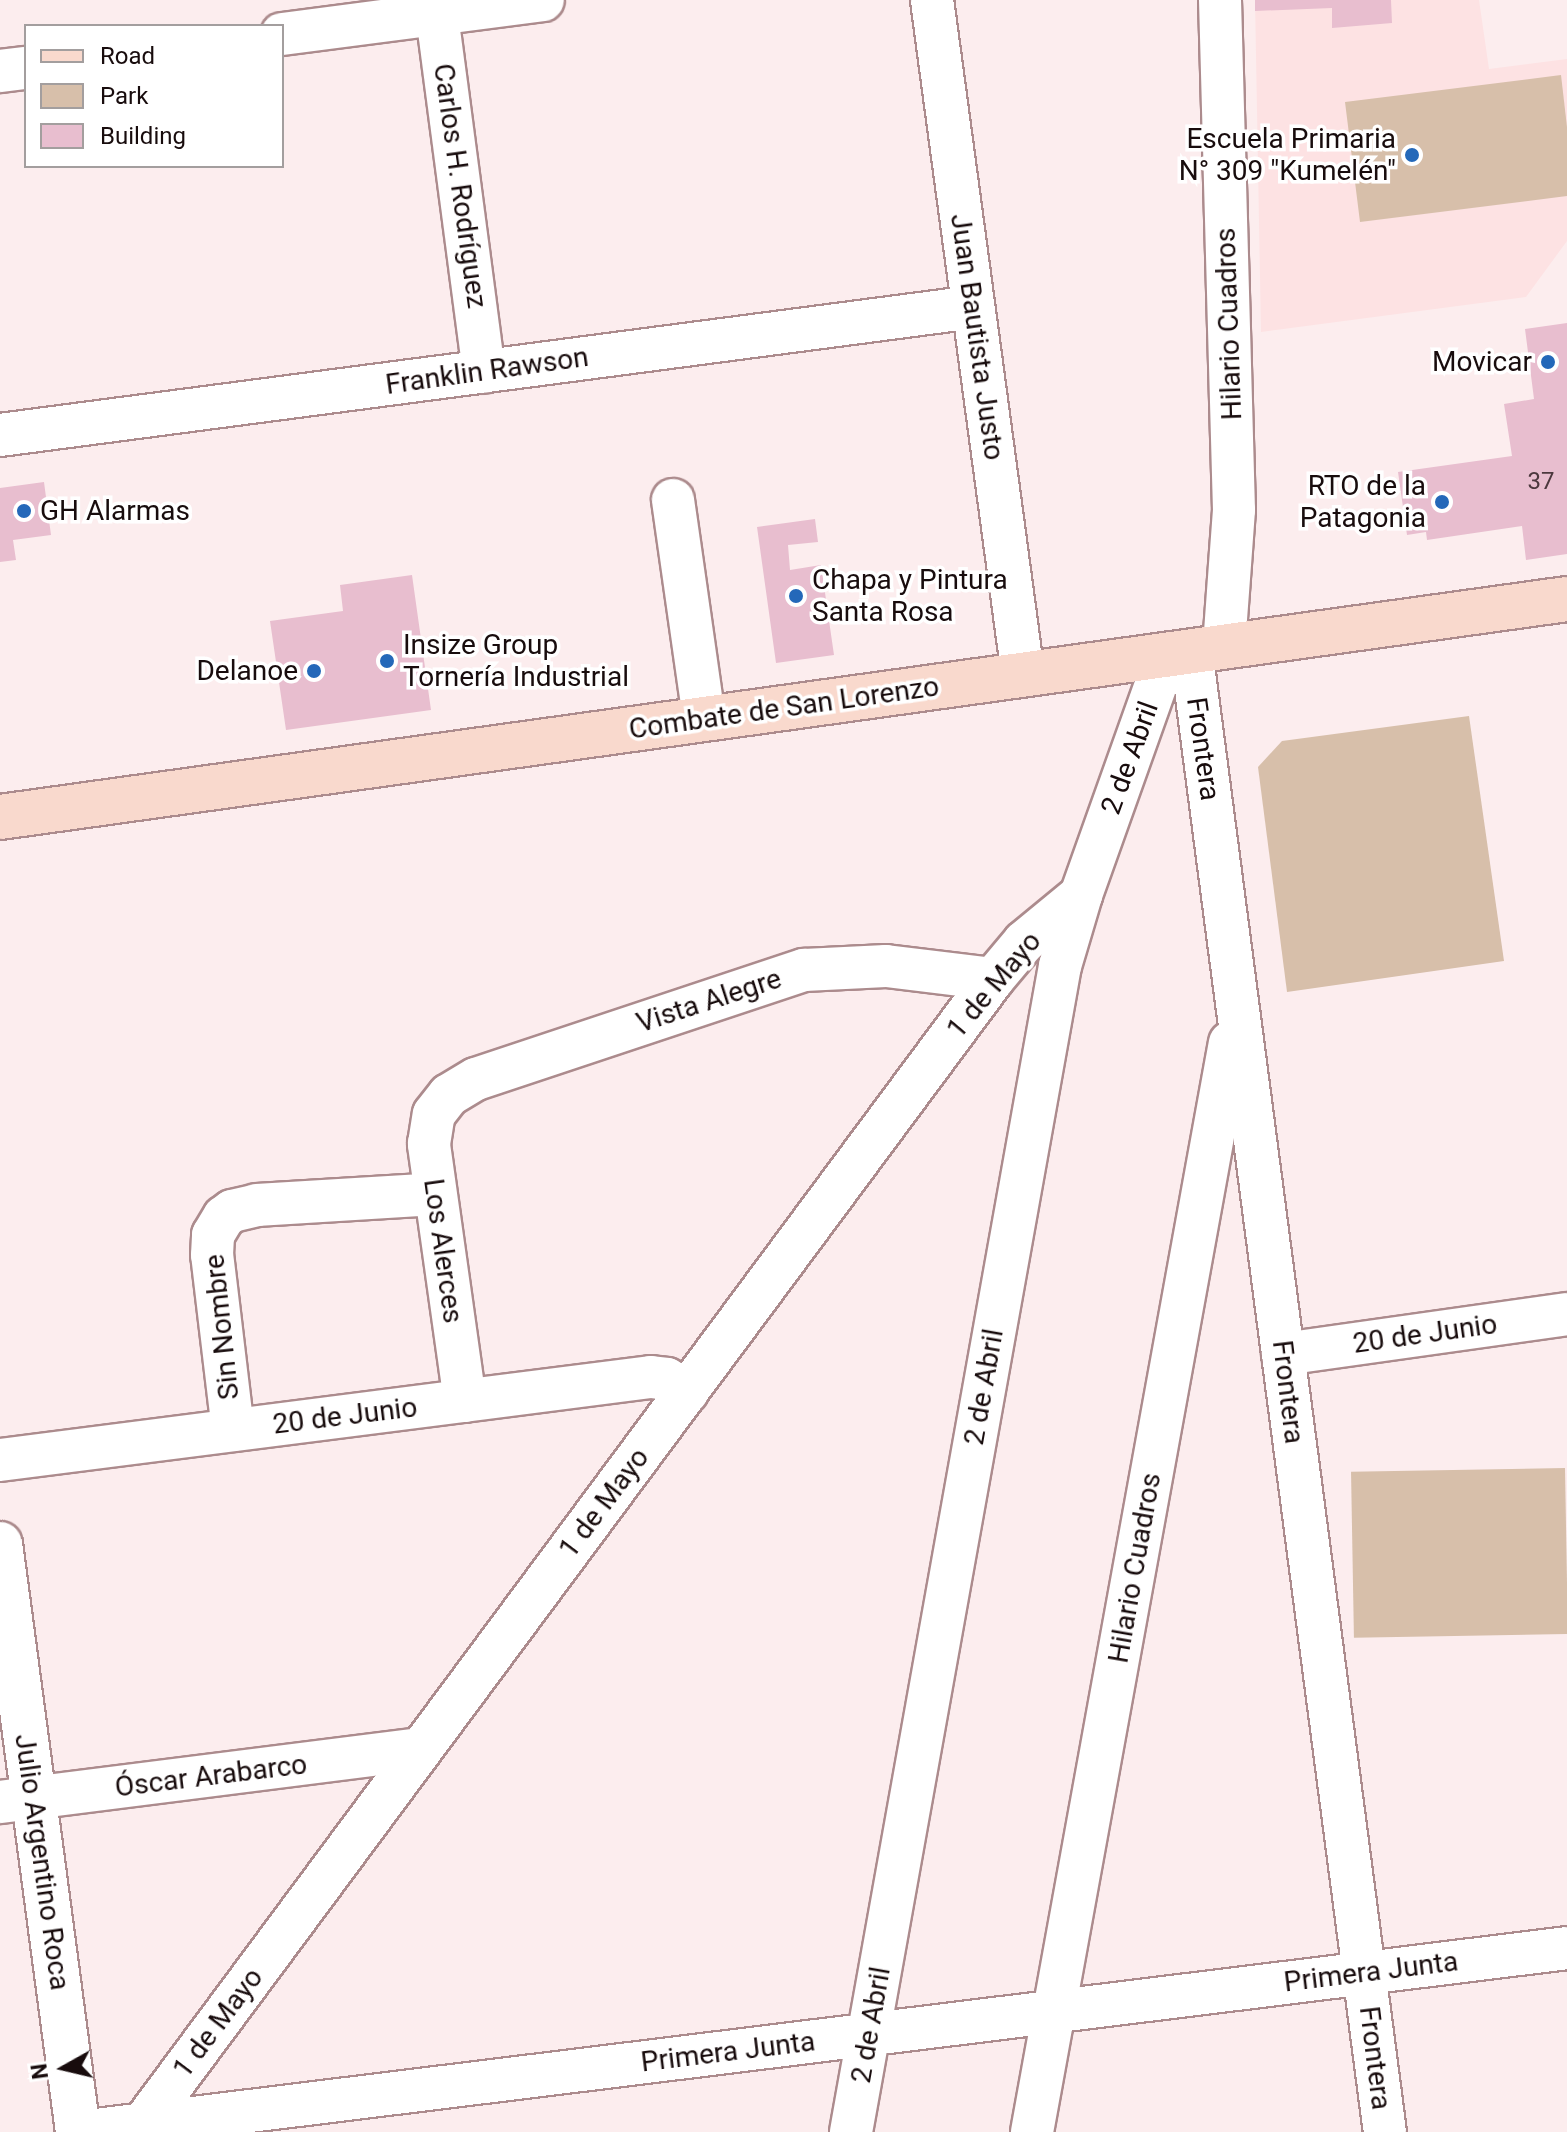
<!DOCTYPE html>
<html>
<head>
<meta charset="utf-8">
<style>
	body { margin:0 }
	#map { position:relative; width:1567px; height:2132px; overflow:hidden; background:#fcedee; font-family:Roboto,sans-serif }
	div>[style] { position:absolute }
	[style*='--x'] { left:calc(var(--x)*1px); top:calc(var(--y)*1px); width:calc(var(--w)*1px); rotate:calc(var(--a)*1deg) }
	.built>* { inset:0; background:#fde2e3 }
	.green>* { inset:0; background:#d7bfaa; transform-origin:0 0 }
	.building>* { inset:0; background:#e8becf }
	.roads { filter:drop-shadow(2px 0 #ac8b8d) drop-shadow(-2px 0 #ac8b8d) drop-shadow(0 2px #ac8b8d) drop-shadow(0 -2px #ac8b8d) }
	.minor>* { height:42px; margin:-21px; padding:0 21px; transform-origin:21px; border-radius:21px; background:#fff }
	.tertiary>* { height:44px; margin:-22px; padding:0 22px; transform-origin:22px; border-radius:22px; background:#fff }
	.secondary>* { height:44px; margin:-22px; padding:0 22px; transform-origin:22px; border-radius:22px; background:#f9d9cd }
	.dots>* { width:22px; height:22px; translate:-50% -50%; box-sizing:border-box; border:4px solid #fff; border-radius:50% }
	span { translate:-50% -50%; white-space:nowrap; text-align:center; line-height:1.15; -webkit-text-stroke:7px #fff; paint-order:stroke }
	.number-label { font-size:24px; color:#4c383e }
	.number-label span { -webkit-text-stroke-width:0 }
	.poi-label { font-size:28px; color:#180c0d }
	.right { translate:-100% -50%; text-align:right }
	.left { translate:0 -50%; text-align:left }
	.street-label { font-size:28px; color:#180c0d }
	.legend { position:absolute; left:24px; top:24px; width:260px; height:144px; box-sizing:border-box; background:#fff; border:2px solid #a39e9e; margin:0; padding:10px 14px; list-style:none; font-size:24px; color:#180c0d }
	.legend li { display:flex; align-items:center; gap:16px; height:40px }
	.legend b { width:40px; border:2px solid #a39e9e }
	.north { position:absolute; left:24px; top:2028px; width:80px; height:80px; -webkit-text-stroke:6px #fff; paint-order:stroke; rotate:262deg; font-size:22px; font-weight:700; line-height:32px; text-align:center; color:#180c0d }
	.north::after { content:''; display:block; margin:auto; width:28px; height:36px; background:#180c0d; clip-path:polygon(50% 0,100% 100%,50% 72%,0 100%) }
</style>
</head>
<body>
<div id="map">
	<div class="built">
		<i style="clip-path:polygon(1255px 0,1479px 0,1489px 69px,1567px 59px,1567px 241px,1526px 297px,1261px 332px)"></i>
	</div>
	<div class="green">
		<i style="clip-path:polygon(1561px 75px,1567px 127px,1567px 196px,1360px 222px,1345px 102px)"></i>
		<i style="clip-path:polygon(1469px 716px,1504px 961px,1287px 992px,1258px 767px,1282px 741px)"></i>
		<i style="left:1565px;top:1468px;width:166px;height:214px;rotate:89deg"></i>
	</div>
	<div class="building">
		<i style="clip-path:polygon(1255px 0,1391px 0,1392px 23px,1332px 28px,1332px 8px,1255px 11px)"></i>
		<i style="clip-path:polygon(1567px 323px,1567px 554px,1526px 560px,1522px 526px,1427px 540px,1426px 532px,1407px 535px,1398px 472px,1512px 456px,1504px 404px,1534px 399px,1525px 329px)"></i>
		<i style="clip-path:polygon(44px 482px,51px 535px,13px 540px,16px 560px,0 562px,0 488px)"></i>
		<i style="clip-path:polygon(815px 519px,818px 542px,788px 545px,790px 570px,821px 565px,834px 655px,776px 663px,757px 527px)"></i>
		<i style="clip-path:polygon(412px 575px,431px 710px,286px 730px,270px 621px,343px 611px,340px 585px)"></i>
	</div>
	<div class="roads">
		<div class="minor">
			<i style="--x:435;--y:0;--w:375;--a:82.5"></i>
			<i style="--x:932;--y:0;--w:681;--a:82.32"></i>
			<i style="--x:1220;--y:0;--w:510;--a:88.43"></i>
			<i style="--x:1234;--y:510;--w:137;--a:94.2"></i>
			<i style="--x:282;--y:34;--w:263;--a:-7.4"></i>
			<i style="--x:0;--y:71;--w:26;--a:-7"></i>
			<i style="--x:0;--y:435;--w:981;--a:-7.49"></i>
			<i style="--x:673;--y:500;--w:221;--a:81.9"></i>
			<i style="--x:1191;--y:651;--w:1494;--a:82.54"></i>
			<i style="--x:1283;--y:1354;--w:287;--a:-8"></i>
			<i style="--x:465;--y:1401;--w:260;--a:-98"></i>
			<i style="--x:429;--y:1144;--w:30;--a:-81"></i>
			<i style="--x:434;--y:1114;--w:24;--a:-52"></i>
			<i style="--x:449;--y:1095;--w:31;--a:-31"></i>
			<i style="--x:476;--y:1079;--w:346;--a:-18.4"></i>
			<i style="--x:804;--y:970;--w:82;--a:-2.8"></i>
			<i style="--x:886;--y:966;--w:108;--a:6.9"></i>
			<i style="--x:233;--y:1430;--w:176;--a:-96.8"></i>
			<i style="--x:212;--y:1255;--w:20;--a:-87"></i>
			<i style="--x:213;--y:1235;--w:21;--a:-59"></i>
			<i style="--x:224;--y:1217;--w:10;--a:-37"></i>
			<i style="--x:232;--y:1211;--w:26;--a:-13"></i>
			<i style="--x:257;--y:1205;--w:178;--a:-3.5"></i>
			<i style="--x:0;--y:1460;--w:656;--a:-7.27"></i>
			<i style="--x:651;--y:1377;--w:16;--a:7"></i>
			<i style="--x:667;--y:1379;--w:24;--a:33"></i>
			<i style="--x:0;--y:1802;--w:424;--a:-7.2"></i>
			<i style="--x:143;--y:2124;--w:1426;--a:-53.41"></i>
			<i style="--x:993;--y:979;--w:48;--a:-50"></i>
			<i style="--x:1024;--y:942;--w:74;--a:-39.5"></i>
			<i style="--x:80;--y:2132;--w:1498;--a:-7.05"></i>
			<i style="--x:851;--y:2132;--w:1185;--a:-79.84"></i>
			<i style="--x:1060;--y:966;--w:74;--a:-73.5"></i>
			<i style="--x:1081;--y:895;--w:254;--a:-70.4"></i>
			<i style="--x:1032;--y:2132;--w:1107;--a:-79.7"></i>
		</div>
		<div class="tertiary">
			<i style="--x:0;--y:1544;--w:593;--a:82.44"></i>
		</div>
		<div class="secondary">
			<i style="--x:0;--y:817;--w:1582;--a:-7.92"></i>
		</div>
	</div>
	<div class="dots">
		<i style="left:1412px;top:155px;background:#2468b9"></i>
		<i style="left:1548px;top:362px;background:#2468b9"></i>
		<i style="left:1442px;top:502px;background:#2468b9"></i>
		<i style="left:24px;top:511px;background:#2468b9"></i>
		<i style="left:796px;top:596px;background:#2468b9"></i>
		<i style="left:387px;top:661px;background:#2468b9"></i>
		<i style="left:314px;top:671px;background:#2468b9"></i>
	</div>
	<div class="number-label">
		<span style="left:1541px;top:482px">37</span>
	</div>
	<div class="poi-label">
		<span class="right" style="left:1396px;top:155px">Escuela Primaria<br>N° 309 "Kumelén"</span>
		<span class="right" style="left:1532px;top:362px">Movicar</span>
		<span class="right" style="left:1426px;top:502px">RTO de la<br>Patagonia</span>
		<span class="left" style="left:40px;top:511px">GH Alarmas</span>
		<span class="left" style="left:812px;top:596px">Chapa y Pintura<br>Santa Rosa</span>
		<span class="left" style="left:403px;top:661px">Insize Group<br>Tornería Industrial</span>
		<span class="right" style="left:298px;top:671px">Delanoe</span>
	</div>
	<div class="street-label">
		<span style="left:460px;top:186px;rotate:82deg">Carlos H. Rodríguez</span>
		<span style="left:1229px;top:324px;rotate:-92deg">Hilario Cuadros</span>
		<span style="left:977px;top:337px;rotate:82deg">Juan Bautista Justo</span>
		<span style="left:487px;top:371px;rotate:-8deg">Franklin Rawson</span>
		<span style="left:784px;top:708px;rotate:-8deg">Combate de San Lorenzo</span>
		<span style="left:1203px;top:749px;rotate:82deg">Frontera</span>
		<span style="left:1130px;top:758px;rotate:-70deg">2 de Abril</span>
		<span style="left:994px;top:985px;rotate:-50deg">1 de Mayo</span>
		<span style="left:709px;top:1001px;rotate:-18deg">Vista Alegre</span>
		<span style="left:443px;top:1251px;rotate:82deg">Los Alerces</span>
		<span style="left:222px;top:1327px;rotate:-96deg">Sin Nombre</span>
		<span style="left:1425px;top:1334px;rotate:-8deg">20 de Junio</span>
		<span style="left:984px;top:1387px;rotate:-80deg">2 de Abril</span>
		<span style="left:1288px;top:1392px;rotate:83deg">Frontera</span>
		<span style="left:345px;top:1416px;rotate:-7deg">20 de Junio</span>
		<span style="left:604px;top:1503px;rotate:-53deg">1 de Mayo</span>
		<span style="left:1135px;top:1568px;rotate:-80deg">Hilario Cuadros</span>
		<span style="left:211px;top:1776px;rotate:-7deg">Óscar Arabarco</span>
		<span style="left:42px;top:1862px;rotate:82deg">Julio Argentino Roca</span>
		<span style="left:1371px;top:1972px;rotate:-7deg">Primera Junta</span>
		<span style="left:218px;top:2023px;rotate:-53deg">1 de Mayo</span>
		<span style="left:871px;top:2025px;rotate:-80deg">2 de Abril</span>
		<span style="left:728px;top:2052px;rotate:-7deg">Primera Junta</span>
		<span style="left:1375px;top:2058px;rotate:83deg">Frontera</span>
	</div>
	<ul class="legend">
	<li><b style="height:10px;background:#f9d9cd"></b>Road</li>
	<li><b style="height:22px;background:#d7bfaa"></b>Park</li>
	<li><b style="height:22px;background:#e8becf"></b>Building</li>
	</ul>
	<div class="north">N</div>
</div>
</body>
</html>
